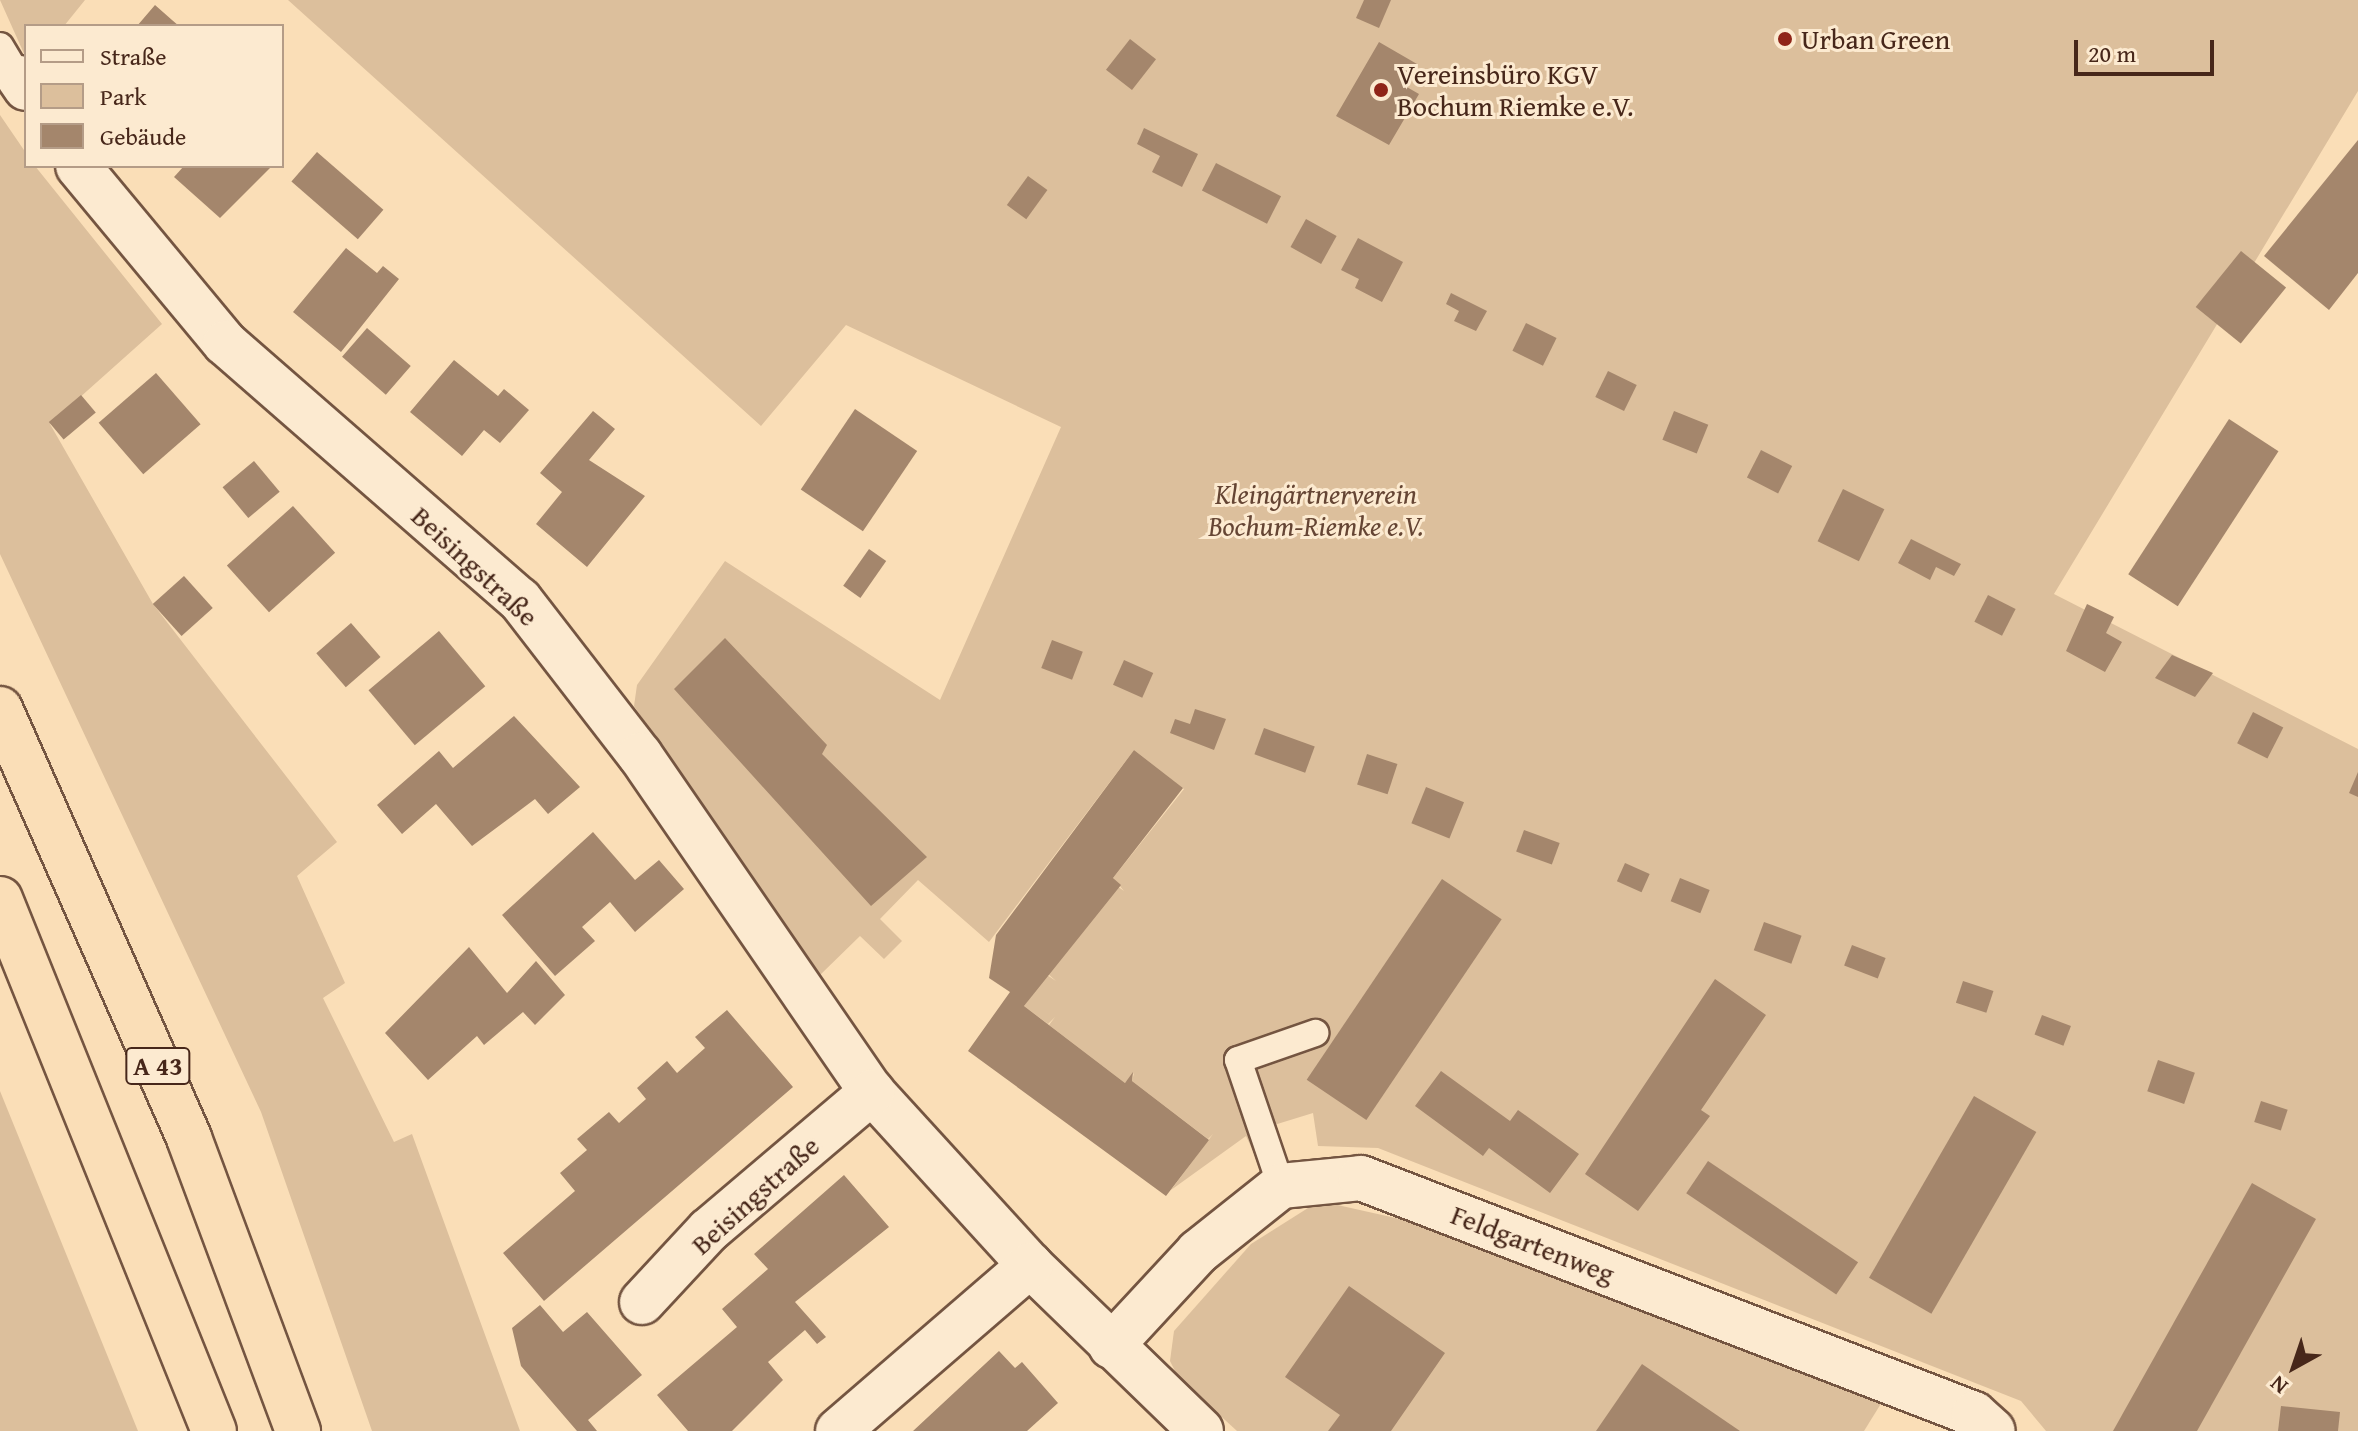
<!DOCTYPE html>
<html>
<head>
<meta charset="utf-8">
<style>
	body { margin:0 }
	#map { position:relative; width:2358px; height:1431px; overflow:hidden; background:#fadeb7; font-family:"Gentium Book Plus",serif }
	div>[style] { position:absolute }
	[style*='--x'] { left:calc(var(--x)*1px); top:calc(var(--y)*1px); width:calc(var(--w)*1px); rotate:calc(var(--a)*1deg) }
	.green>* { inset:0; background:#dcbf9c }
	.building>* { inset:0; background:#a4866c; transform-origin:0 0 }
	.roads { filter:drop-shadow(2px 0 #745541) drop-shadow(-2px 0 #745541) drop-shadow(0 2px #745541) drop-shadow(0 -2px #745541) }
	.service>* { height:26px; margin:-13px; padding:0 13px; transform-origin:13px; border-radius:13px; background:#fcead0 }
	.minor>* { height:44px; margin:-22px; padding:0 22px; transform-origin:22px; border-radius:22px; background:#fcead0 }
	.motorway>* { height:44px; margin:-22px; padding:0 22px; transform-origin:22px; border-radius:22px; background:#fadeb7 }
	.dots>* { width:22px; height:22px; translate:-50% -50%; box-sizing:border-box; border:4px solid #fcead0; border-radius:50% }
	span { translate:-50% -50%; white-space:nowrap; text-align:center; line-height:1.15; -webkit-text-stroke:6px #fcead0; paint-order:stroke }
	.shield-label span { padding:2px 6px; background:#fcead0; border:2px solid; border-radius:6px; -webkit-text-stroke-width:0 }
	.shield-label { font-size:26px; color:#47271a; font-weight:700 }
	.poi-label { font-size:28px; color:#47271a }
	.left { translate:0 -50%; text-align:left }
	.park-label { font-size:28px; color:#654534; font-style:italic }
	.street-label { font-size:28px; color:#47271a }
	.legend { position:absolute; left:24px; top:24px; width:260px; height:144px; box-sizing:border-box; background:#fcead0; border:2px solid #b49c87; margin:0; padding:10px 14px; list-style:none; font-size:24px; color:#47271a }
	.legend li { display:flex; align-items:center; gap:16px; height:40px }
	.legend b { width:40px; border:2px solid #b49c87 }
	.north { position:absolute; left:2254px; top:1327px; width:80px; height:80px; -webkit-text-stroke:6px #fcead0; paint-order:stroke; rotate:220deg; font-size:22px; font-weight:700; line-height:32px; text-align:center; color:#47271a }
	.north::after { content:''; display:block; margin:auto; width:28px; height:36px; background:#47271a; clip-path:polygon(50% 0,100% 100%,50% 72%,0 100%) }
	.scale { position:absolute; left:2074px; top:40px; width:140px; height:36px; box-sizing:border-box; border:4px solid #47271a; border-top:0; padding-left:10px; font-size:24px; line-height:28px; white-space:nowrap; color:#47271a; -webkit-text-stroke:6px #fcead0; paint-order:stroke }
</style>
</head>
<body>
<div id="map">
	<div class="green">
		<i style="clip-path:polygon(0 0,85px 0,64px 26px,26px 26px,26px 58px)"></i>
		<i style="clip-path:polygon(288px 0,2358px 0,2358px 91px,2054px 594px,2358px 749px,2358px 1431px,2046px 1431px,2021px 1401px,1378px 1148px,1318px 1146px,1313px 1113px,1274px 1125px,1281px 1155px,1259px 1164px,1246px 1136px,1171px 1190px,1213px 1134px,1208px 1139px,1132px 1081px,1134px 1073px,1125px 1083px,1049px 1025px,1055px 1017px,1048px 1024px,1024px 1006px,1047px 975px,1056px 981px,1048px 974px,1117px 886px,1124px 891px,1113px 878px,1184px 789px,1134px 750px,989px 942px,918px 880px,880px 919px,902px 941px,884px 959px,860px 936px,819px 976px,634px 706px,637px 685px,725px 561px,940px 700px,1061px 427px,846px 325px,761px 426px)"></i>
		<i style="clip-path:polygon(0 115px,26px 153px,26px 166px,35px 166px,162px 324px,50px 424px,153px 604px,337px 842px,297px 876px,345px 983px,323px 998px,394px 1142px,412px 1134px,520px 1431px,372px 1431px,261px 1112px,0 554px)"></i>
		<i style="clip-path:polygon(0 1091px,138px 1431px,0 1431px)"></i>
		<i style="clip-path:polygon(1333px 1204px,1400px 1219px,1882px 1402px,1864px 1431px,1237px 1431px,1178px 1377px,1170px 1361px,1174px 1331px,1251px 1244px,1308px 1208px)"></i>
	</div>
	<div class="building">
		<i style="clip-path:polygon(1364px 0,1391px 0,1379px 28px,1356px 18px)"></i>
		<i style="clip-path:polygon(155px 5px,172px 20px,179px 26px,137px 26px)"></i>
		<i style="left:1130px;top:39px;width:33px;height:39px;rotate:38deg"></i>
		<i style="clip-path:polygon(1379px 42px,1417px 64px,1405px 86px,1419px 94px,1389px 145px,1336px 116px)"></i>
		<i style="clip-path:polygon(1144px 128px,1198px 154px,1182px 187px,1152px 172px,1160px 156px,1137px 144px)"></i>
		<i style="clip-path:polygon(2358px 140px,2358px 273px,2329px 310px,2264px 256px)"></i>
		<i style="left:317px;top:152px;width:88px;height:39px;rotate:41deg"></i>
		<i style="left:1216px;top:163px;width:73px;height:31px;rotate:27deg"></i>
		<i style="clip-path:polygon(184px 166px,272px 166px,220px 218px,174px 177px)"></i>
		<i style="left:1028px;top:176px;width:24px;height:36px;rotate:36deg"></i>
		<i style="left:1306px;top:219px;width:35px;height:32px;rotate:29deg"></i>
		<i style="clip-path:polygon(1358px 238px,1403px 262px,1382px 302px,1355px 288px,1359px 279px,1341px 270px)"></i>
		<i style="clip-path:polygon(346px 248px,377px 273px,383px 266px,399px 279px,341px 352px,293px 312px)"></i>
		<i style="left:2241px;top:251px;width:58px;height:72px;rotate:39deg"></i>
		<i style="clip-path:polygon(1451px 293px,1487px 311px,1476px 331px,1454px 321px,1459px 311px,1446px 304px)"></i>
		<i style="left:1526px;top:323px;width:34px;height:31px;rotate:26deg"></i>
		<i style="left:367px;top:328px;width:58px;height:38px;rotate:41deg"></i>
		<i style="clip-path:polygon(454px 360px,498px 396px,504px 389px,529px 410px,500px 443px,484px 430px,462px 456px,410px 412px)"></i>
		<i style="left:1608px;top:371px;width:32px;height:29px;rotate:26deg"></i>
		<i style="left:156px;top:373px;width:68px;height:76px;rotate:49deg"></i>
		<i style="left:81px;top:395px;width:23px;height:42px;rotate:50deg"></i>
		<i style="left:855px;top:409px;width:75px;height:97px;rotate:34deg"></i>
		<i style="clip-path:polygon(593px 411px,615px 429px,589px 460px,645px 496px,587px 567px,536px 524px,562px 492px,540px 473px)"></i>
		<i style="left:1674px;top:411px;width:37px;height:31px;rotate:22deg"></i>
		<i style="left:2229px;top:419px;width:59px;height:185px;rotate:33deg"></i>
		<i style="left:1761px;top:450px;width:35px;height:31px;rotate:27deg"></i>
		<i style="left:254px;top:461px;width:40px;height:41px;rotate:50deg"></i>
		<i style="left:1843px;top:489px;width:46px;height:58px;rotate:26deg"></i>
		<i style="left:293px;top:506px;width:63px;height:89px;rotate:48deg"></i>
		<i style="clip-path:polygon(1911px 539px,1961px 564px,1954px 576px,1936px 567px,1930px 580px,1898px 563px)"></i>
		<i style="left:869px;top:549px;width:21px;height:45px;rotate:35deg"></i>
		<i style="left:184px;top:576px;width:43px;height:42px;rotate:48deg"></i>
		<i style="left:1988px;top:595px;width:31px;height:30px;rotate:27deg"></i>
		<i style="clip-path:polygon(2087px 604px,2114px 617px,2106px 633px,2122px 642px,2105px 672px,2066px 651px)"></i>
		<i style="left:351px;top:623px;width:45px;height:46px;rotate:49deg"></i>
		<i style="left:439px;top:631px;width:72px;height:92px;rotate:50deg"></i>
		<i style="clip-path:polygon(725px 638px,827px 745px,822px 754px,927px 857px,871px 906px,674px 689px)"></i>
		<i style="left:1052px;top:640px;width:33px;height:30px;rotate:21deg"></i>
		<i style="clip-path:polygon(2172px 655px,2213px 673px,2195px 697px,2155px 678px)"></i>
		<i style="left:1124px;top:660px;width:32px;height:27px;rotate:24deg"></i>
		<i style="clip-path:polygon(1195px 709px,1226px 719px,1214px 750px,1170px 733px,1175px 719px,1190px 724px)"></i>
		<i style="left:2253px;top:712px;width:34px;height:35px;rotate:27deg"></i>
		<i style="clip-path:polygon(514px 716px,580px 787px,548px 814px,535px 799px,472px 846px,436px 804px,402px 834px,377px 805px,439px 751px,453px 768px)"></i>
		<i style="left:1264px;top:728px;width:54px;height:28px;rotate:20deg"></i>
		<i style="clip-path:polygon(1134px 750px,1183px 788px,1113px 878px,1121px 885px,1024px 1006px,1125px 1083px,1133px 1072px,1132px 1081px,1209px 1140px,1166px 1196px,968px 1051px,1010px 992px,989px 978px,996px 935px)"></i>
		<i style="left:1367px;top:754px;width:32px;height:32px;rotate:18deg"></i>
		<i style="clip-path:polygon(2358px 772px,2358px 797px,2349px 793px)"></i>
		<i style="left:1426px;top:787px;width:41px;height:39px;rotate:22deg"></i>
		<i style="left:1524px;top:830px;width:38px;height:23px;rotate:20deg"></i>
		<i style="clip-path:polygon(593px 832px,635px 880px,659px 860px,684px 889px,635px 932px,610px 902px,582px 927px,595px 941px,555px 976px,502px 915px)"></i>
		<i style="left:1625px;top:863px;width:27px;height:20px;rotate:24deg"></i>
		<i style="left:1680px;top:878px;width:32px;height:25px;rotate:22deg"></i>
		<i style="left:1442px;top:879px;width:72px;height:242px;rotate:34deg"></i>
		<i style="left:1764px;top:922px;width:40px;height:30px;rotate:20deg"></i>
		<i style="left:1852px;top:945px;width:36px;height:22px;rotate:21deg"></i>
		<i style="clip-path:polygon(469px 947px,507px 993px,536px 961px,565px 995px,535px 1025px,523px 1012px,484px 1045px,477px 1036px,428px 1080px,385px 1033px)"></i>
		<i style="clip-path:polygon(1715px 979px,1766px 1015px,1701px 1110px,1710px 1116px,1638px 1211px,1585px 1174px)"></i>
		<i style="left:1963px;top:981px;width:32px;height:23px;rotate:18deg"></i>
		<i style="clip-path:polygon(727px 1010px,793px 1087px,544px 1301px,503px 1253px,575px 1191px,560px 1173px,587px 1150px,577px 1139px,609px 1112px,619px 1123px,646px 1099px,637px 1088px,667px 1061px,677px 1073px,705px 1048px,695px 1037px)"></i>
		<i style="left:2042px;top:1015px;width:31px;height:21px;rotate:21deg"></i>
		<i style="left:2158px;top:1060px;width:39px;height:33px;rotate:19deg"></i>
		<i style="clip-path:polygon(1441px 1071px,1510px 1121px,1518px 1110px,1579px 1154px,1550px 1193px,1489px 1148px,1483px 1156px,1415px 1106px)"></i>
		<i style="left:1974px;top:1096px;width:72px;height:210px;rotate:30deg"></i>
		<i style="left:2261px;top:1101px;width:28px;height:22px;rotate:18deg"></i>
		<i style="left:1708px;top:1161px;width:181px;height:39px;rotate:34deg"></i>
		<i style="clip-path:polygon(844px 1175px,889px 1227px,795px 1302px,826px 1337px,817px 1344px,805px 1330px,768px 1362px,783px 1380px,732px 1431px,688px 1431px,657px 1395px,737px 1327px,722px 1309px,768px 1269px,754px 1254px)"></i>
		<i style="clip-path:polygon(2252px 1183px,2316px 1219px,2197px 1431px,2113px 1431px)"></i>
		<i style="clip-path:polygon(1349px 1286px,1445px 1353px,1391px 1431px,1328px 1431px,1340px 1415px,1285px 1377px)"></i>
		<i style="clip-path:polygon(540px 1305px,563px 1332px,587px 1312px,642px 1375px,588px 1420px,597px 1431px,577px 1431px,521px 1366px,512px 1328px)"></i>
		<i style="clip-path:polygon(999px 1351px,1015px 1368px,1022px 1362px,1058px 1403px,1027px 1431px,913px 1431px)"></i>
		<i style="clip-path:polygon(1642px 1364px,1740px 1431px,1596px 1431px)"></i>
		<i style="clip-path:polygon(2281px 1406px,2340px 1412px,2338px 1431px,2278px 1431px)"></i>
	</div>
	<div class="roads">
		<div class="service">
			<i style="--x:0;--y:46;--w:37;--a:59"></i>
			<i style="--x:1281;--y:1186;--w:133;--a:-108.8"></i>
			<i style="--x:1238;--y:1060;--w:82;--a:-19.3"></i>
		</div>
		<div class="minor">
			<i style="--x:19;--y:78;--w:12;--a:55"></i>
			<i style="--x:78;--y:166;--w:230;--a:50.3"></i>
			<i style="--x:225;--y:343;--w:391;--a:41.1"></i>
			<i style="--x:520;--y:600;--w:196;--a:52.3"></i>
			<i style="--x:640;--y:755;--w:409;--a:55.5"></i>
			<i style="--x:872;--y:1092;--w:234;--a:47.6"></i>
			<i style="--x:1030;--y:1265;--w:238;--a:44.1"></i>
			<i style="--x:642;--y:1302;--w:98;--a:-47.1"></i>
			<i style="--x:709;--y:1230;--w:214;--a:-40.3"></i>
			<i style="--x:1111;--y:1346;--w:128;--a:-47.2"></i>
			<i style="--x:1198;--y:1252;--w:106;--a:-38.5"></i>
			<i style="--x:1281;--y:1186;--w:80;--a:-5.7"></i>
			<i style="--x:1361;--y:1178;--w:657;--a:21.06"></i>
			<i style="--x:1974;--y:1414;--w:25;--a:42"></i>
			<i style="--x:838;--y:1431;--w:254;--a:-40.8"></i>
		</div>
		<div class="motorway">
			<i style="--x:0;--y:709;--w:469;--a:66.2"></i>
			<i style="--x:189;--y:1138;--w:313;--a:69.6"></i>
			<i style="--x:0;--y:899;--w:573;--a:68.09"></i>
		</div>
	</div>
	<div class="dots">
		<i style="left:1785px;top:39px;background:#8f2418"></i>
		<i style="left:1381px;top:90px;background:#8f2418"></i>
	</div>
	<div class="shield-label">
		<span style="left:158px;top:1066px">A 43</span>
	</div>
	<div class="poi-label">
		<span class="left" style="left:1801px;top:39px">Urban Green</span>
		<span class="left" style="left:1397px;top:90px">Vereinsbüro KGV<br>Bochum Riemke e.V.</span>
	</div>
	<div class="park-label">
		<span style="left:1316px;top:510px">Kleingärtnerverein<br>Bochum-Riemke e.V.</span>
	</div>
	<div class="street-label">
		<span style="left:475px;top:566px;rotate:43deg">Beisingstraße</span>
		<span style="left:755px;top:1195px;rotate:-42deg">Beisingstraße</span>
		<span style="left:1533px;top:1244px;rotate:21deg">Feldgartenweg</span>
	</div>
	<ul class="legend">
	<li><b style="height:10px;background:#fcead0"></b>Straße</li>
	<li><b style="height:22px;background:#dcbf9c"></b>Park</li>
	<li><b style="height:22px;background:#a4866c"></b>Gebäude</li>
	</ul>
	<div class="north">N</div>
	<div class="scale">20 m</div>
</div>
</body>
</html>
